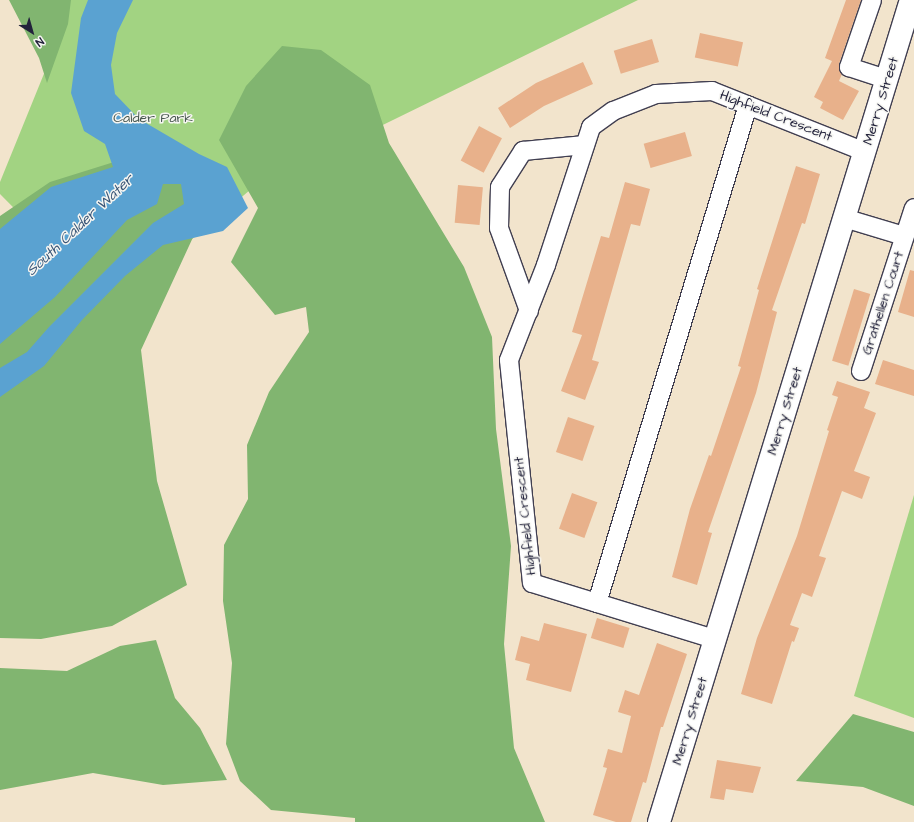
<!DOCTYPE html>
<html>
<head>
<meta charset="utf-8">
<style>
	body { margin:0 }
	#map { position:relative; width:914px; height:822px; overflow:hidden; background:#f2e4cc; font-family:"Architects Daughter",sans-serif }
	div>[style] { position:absolute }
	[style*='--x'] { left:calc(var(--x)*1px); top:calc(var(--y)*1px); width:calc(var(--w)*1px); rotate:calc(var(--a)*1deg) }
	.green>* { inset:0; background:#a2d382 }
	.forest>* { inset:0; background:#81b570 }
	.water>* { inset:0; background:#5aa2d1 }
	.building>* { inset:0; background:#e8b18b; transform-origin:0 0 }
	.roads { filter:drop-shadow(1px 0 #413f51) drop-shadow(-1px 0 #413f51) drop-shadow(0 1px #413f51) drop-shadow(0 -1px #413f51) }
	.minor>* { height:18px; margin:-9px; padding:0 9px; transform-origin:9px; border-radius:9px; background:#fff }
	.major>* { height:22px; margin:-11px; padding:0 11px; transform-origin:11px; border-radius:11px; background:#fff }
	span { translate:-50% -50%; white-space:nowrap; text-align:center; line-height:1.15; -webkit-text-stroke:3px #f6f6f2; paint-order:stroke }
	.street-label { font-size:14px; color:#22223b }
	.park-label { font-size:14px; color:#485750 }
	.water-label { font-size:15px; color:#385577; font-style:italic }
	.north { position:absolute; left:12px; top:12px; width:40px; height:40px; -webkit-text-stroke:3px #f6f6f2; paint-order:stroke; rotate:143deg; font-size:11px; font-weight:700; line-height:16px; text-align:center; color:#22223b }
	.north::after { content:''; display:block; margin:auto; width:14px; height:18px; background:#22223b; clip-path:polygon(50% 0,100% 100%,50% 72%,0 100%) }
</style>
</head>
<body>
<div id="map">
	<div class="green">
		<i style="clip-path:polygon(58px 0,638px 0,250px 190px,112px 307px,0 194px,0 182px,52px 54px)"></i>
		<i style="clip-path:polygon(914px 495px,914px 718px,854px 696px)"></i>
	</div>
	<div class="forest">
		<i style="clip-path:polygon(9px 0,71px 0,68px 24px,47px 83px,39px 58px)"></i>
		<i style="clip-path:polygon(282px 46px,321px 50px,370px 85px,389px 143px,464px 267px,492px 337px,496px 429px,511px 546px,504px 644px,514px 748px,545px 822px,355px 822px,355px 818px,271px 810px,240px 781px,226px 744px,232px 663px,223px 601px,224px 545px,248px 499px,247px 445px,269px 392px,309px 332px,306px 307px,275px 315px,231px 262px,258px 208px,219px 140px,246px 86px)"></i>
		<i style="clip-path:polygon(146px 152px,207px 207px,141px 350px,157px 481px,187px 585px,112px 626px,41px 639px,0 638px,0 216px,50px 182px)"></i>
		<i style="clip-path:polygon(156px 640px,175px 698px,200px 728px,227px 780px,163px 785px,93px 773px,0 790px,0 668px,67px 671px,120px 646px)"></i>
		<i style="clip-path:polygon(853px 714px,914px 732px,914px 806px,863px 787px,796px 781px)"></i>
	</div>
	<div class="water">
		<i style="clip-path:polygon(88px 0,133px 0,117px 33px,111px 65px,115px 94px,139px 119px,199px 154px,227px 167px,248px 208px,223px 231px,163px 245px,125px 276px,82px 320px,44px 366px,0 397px,0 368px,27px 352px,49px 327px,153px 223px,184px 204px,181px 184px,163px 184px,157px 204px,127px 220px,55px 297px,0 344px,0 229px,51px 187px,113px 167px,105px 144px,84px 131px,71px 93px,81px 18px)"></i>
	</div>
	<div class="building">
		<i style="clip-path:polygon(846px 0,861px 0,839px 64px,842px 74px,839px 81px,859px 91px,843px 120px,820px 108px,823px 102px,814px 97px,832px 61px,825px 58px)"></i>
		<i style="left:700px;top:33px;width:44px;height:25px;rotate:12deg"></i>
		<i style="left:652px;top:39px;width:24px;height:40px;rotate:73deg"></i>
		<i style="clip-path:polygon(583px 62px,593px 84px,544px 106px,510px 128px,498px 108px,536px 83px)"></i>
		<i style="left:479px;top:126px;width:26px;height:39px;rotate:28deg"></i>
		<i style="left:685px;top:132px;width:25px;height:43px;rotate:74deg"></i>
		<i style="clip-path:polygon(796px 166px,820px 174px,805px 224px,802px 223px,772px 310px,777px 312px,756px 393px,708px 532px,712px 533px,697px 585px,672px 577px,690px 509px,709px 455px,711px 456px,741px 367px,738px 366px,759px 290px,757px 289px)"></i>
		<i style="clip-path:polygon(625px 182px,650px 189px,640px 226px,631px 224px,592px 360px,599px 362px,585px 400px,561px 391px,582px 335px,572px 332px,601px 236px,609px 238px)"></i>
		<i style="left:458px;top:185px;width:25px;height:38px;rotate:5deg"></i>
		<i style="clip-path:polygon(910px 270px,914px 271px,914px 317px,898px 312px)"></i>
		<i style="left:854px;top:289px;width:17px;height:75px;rotate:17deg"></i>
		<i style="clip-path:polygon(883px 360px,914px 370px,914px 396px,875px 384px)"></i>
		<i style="clip-path:polygon(837px 381px,870px 392px,864px 408px,876px 413px,854px 471px,870px 477px,862px 499px,842px 491px,819px 556px,826px 558px,812px 597px,802px 593px,790px 625px,799px 628px,794px 642px,792px 641px,772px 704px,741px 694px,757px 638px,797px 536px,829px 431px,827px 430px,838px 397px,832px 395px)"></i>
		<i style="left:568px;top:417px;width:28px;height:37px;rotate:19deg"></i>
		<i style="left:572px;top:493px;width:27px;height:38px;rotate:20deg"></i>
		<i style="left:597px;top:618px;width:34px;height:21px;rotate:17deg"></i>
		<i style="clip-path:polygon(544px 623px,587px 634px,571px 692px,526px 680px,530px 664px,515px 660px,521px 636px,539px 641px)"></i>
		<i style="clip-path:polygon(657px 643px,687px 654px,663px 727px,661px 727px,646px 783px,643px 782px,631px 822px,616px 822px,593px 815px,607px 768px,603px 767px,608px 749px,622px 753px,631px 716px,618px 712px,625px 690px,639px 695px)"></i>
		<i style="clip-path:polygon(717px 760px,761px 767px,753px 793px,726px 789px,724px 800px,710px 798px)"></i>
	</div>
	<div class="roads">
		<div class="minor">
			<i style="--x:872;--y:0;--w:71;--a:108.9"></i>
			<i style="--x:849;--y:67;--w:40;--a:18"></i>
			<i style="--x:844;--y:218;--w:63;--a:16.7"></i>
			<i style="--x:529;--y:311;--w:88;--a:-109.9"></i>
			<i style="--x:499;--y:228;--w:41;--a:-88.6"></i>
			<i style="--x:500;--y:187;--w:43;--a:-57.4"></i>
			<i style="--x:523;--y:151;--w:62;--a:-5.5"></i>
			<i style="--x:861;--y:371;--w:171;--a:-72"></i>
			<i style="--x:597;--y:603;--w:520;--a:-73.13"></i>
			<i style="--x:714;--y:639;--w:190;--a:-162.9"></i>
			<i style="--x:532;--y:583;--w:224;--a:-95.9"></i>
			<i style="--x:509;--y:360;--w:102;--a:-68.7"></i>
			<i style="--x:546;--y:265;--w:145;--a:-71.9"></i>
			<i style="--x:591;--y:127;--w:27;--a:-36"></i>
			<i style="--x:613;--y:111;--w:46;--a:-21.6"></i>
			<i style="--x:656;--y:94;--w:56;--a:-3.1"></i>
			<i style="--x:712;--y:91;--w:165;--a:21.7"></i>
		</div>
		<div class="major">
			<i style="--x:659;--y:822;--w:860;--a:-72.96"></i>
		</div>
	</div>
	<div class="street-label">
		<span style="left:881px;top:101px;rotate:-73deg">Merry Street</span>
		<span style="left:776px;top:116px;rotate:21deg">Highfield Crescent</span>
		<span style="left:883px;top:303px;rotate:-72deg">Grathellen Court</span>
		<span style="left:785px;top:411px;rotate:-73deg">Merry Street</span>
		<span style="left:525px;top:516px;rotate:-96deg">Highfield Crescent</span>
		<span style="left:690px;top:721px;rotate:-73deg">Merry Street</span>
	</div>
	<div class="park-label">
		<span style="left:153px;top:118px">Calder Park</span>
	</div>
	<div class="water-label">
		<span style="left:80px;top:225px;rotate:-43deg">South Calder Water</span>
	</div>
	<div class="north">N</div>
</div>
</body>
</html>
